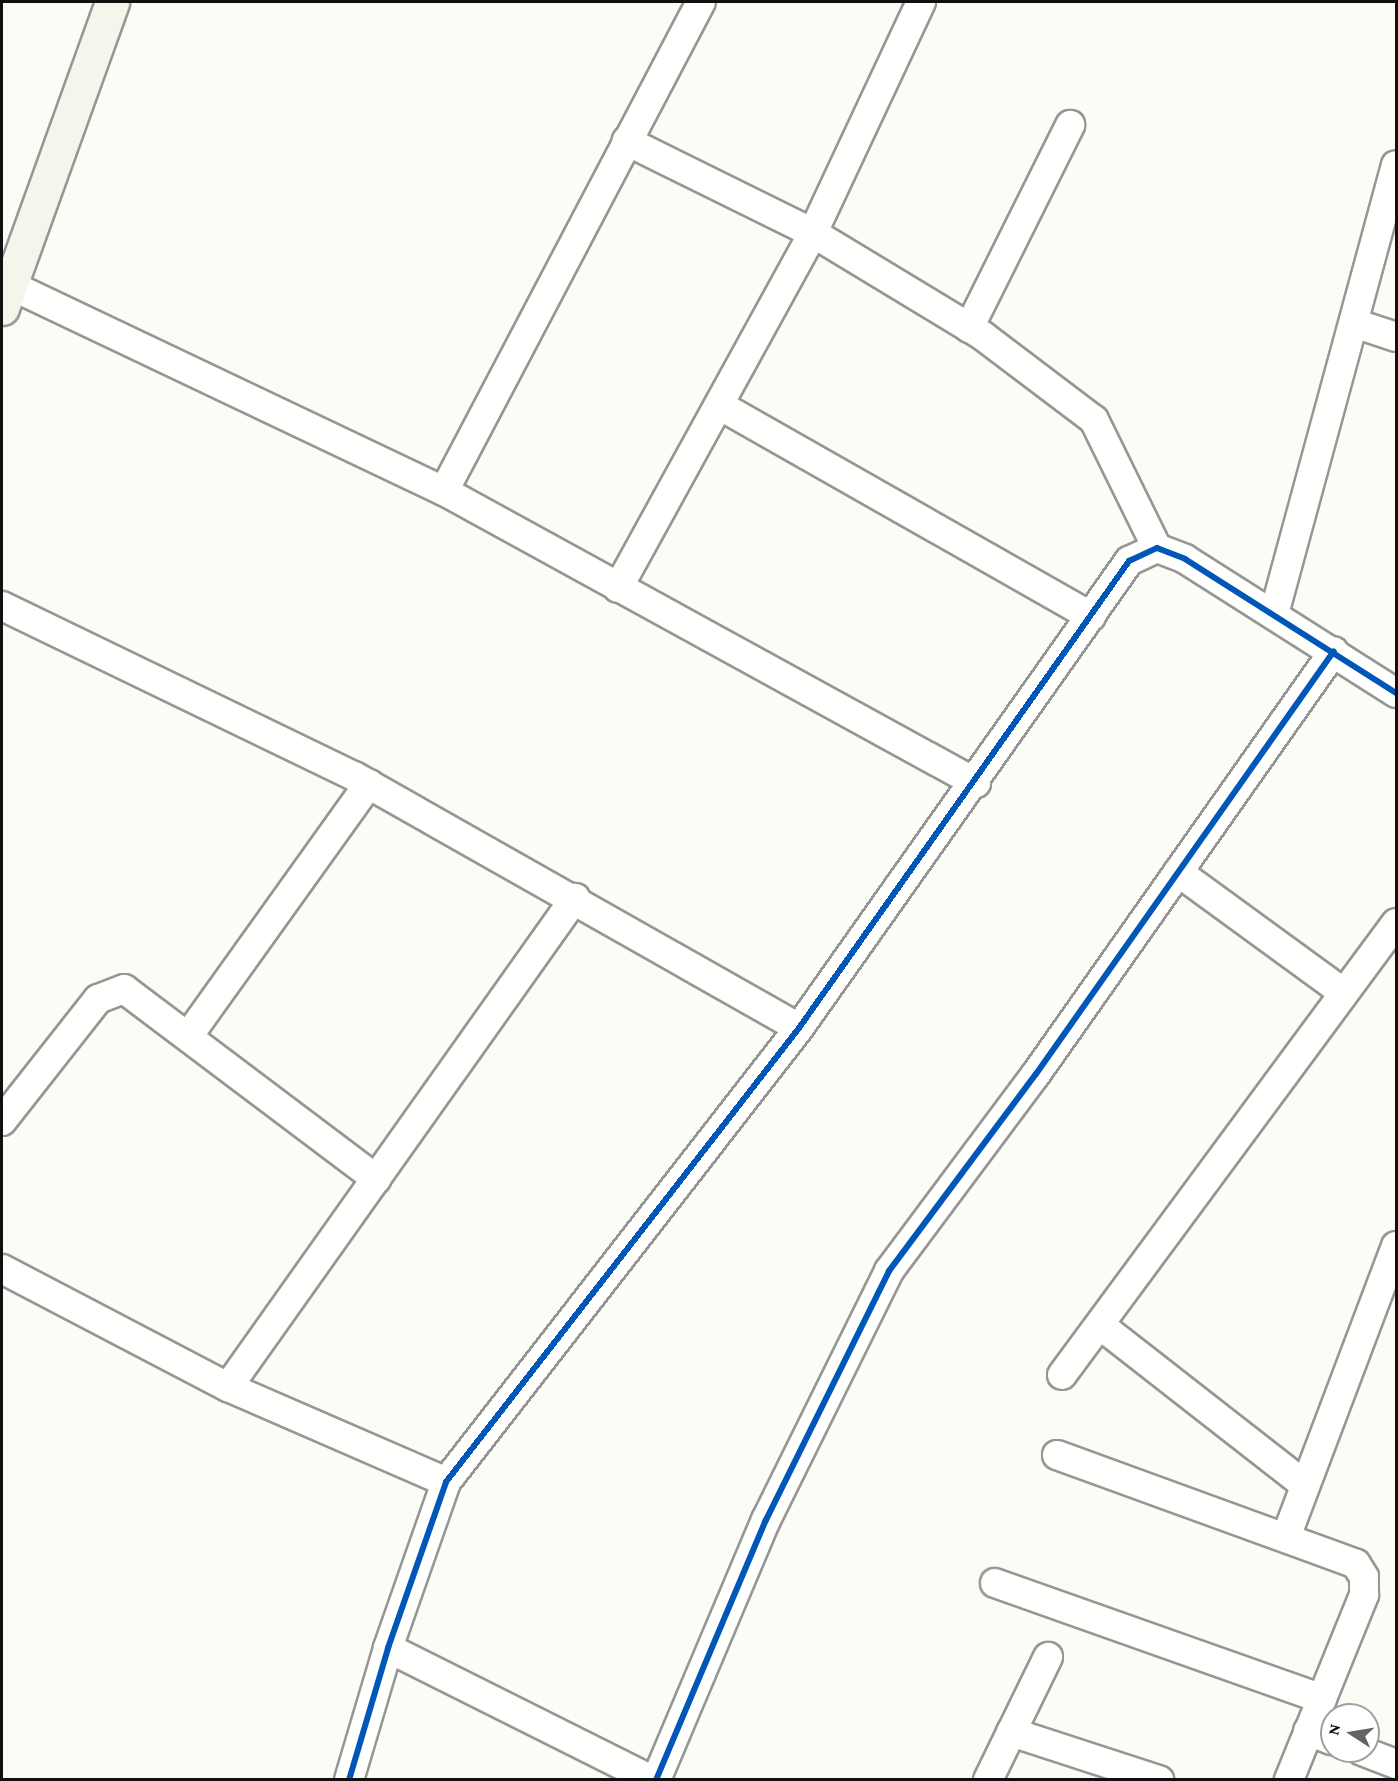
<!DOCTYPE html>
<html>
<head>
<meta charset="utf-8">
<style>
	body { margin:0 }
	#map { position:relative; width:1398px; height:1781px; overflow:hidden; background:#fcfcf6; font-family:"Crimson Pro",serif }
	div>[style] { position:absolute }
	[style*='--x'] { left:calc(var(--x)*1px); top:calc(var(--y)*1px); width:calc(var(--w)*1px); rotate:calc(var(--a)*1deg) }
	.roads { filter:drop-shadow(2px 0 #969694) drop-shadow(-2px 0 #969694) drop-shadow(0 2px #969694) drop-shadow(0 -2px #969694) }
	.minor>* { height:28px; margin:-14px; padding:0 14px; transform-origin:14px; border-radius:14px; background:#fffffe }
	.secondary>* { height:33px; margin:-16.5px; padding:0 16.5px; transform-origin:16.5px; border-radius:16.5px; background:#f5f6eb }
	.cycleway>* { height:6px; margin:-3px; padding:0 3px; transform-origin:3px; border-radius:3px; background:#0057b8 }
	span { translate:-50% -50%; white-space:nowrap; text-align:center; line-height:1.15; -webkit-text-stroke:6px #fff; paint-order:stroke }
	.frame { position:absolute; inset:0; border:3px solid #101010; pointer-events:none }
	.north { position:absolute; left:1320px; top:1703px; width:60px; height:60px; box-sizing:border-box; background:#fff; border:2px solid #9f9f9f; border-radius:50%; rotate:282deg; font-size:16px; font-weight:700; line-height:24px; text-align:center; color:#101010 }
	.north::after { content:''; display:block; margin:auto; width:21px; height:27px; background:#636360; clip-path:polygon(50% 0,100% 100%,50% 72%,0 100%) }
</style>
</head>
<body>
<div id="map">
	<div class="roads">
		<div class="minor">
			<i style="--x:921;--y:2;--w:255;--a:115.1"></i>
			<i style="--x:813;--y:233;--w:199;--a:31.2"></i>
			<i style="--x:983;--y:336;--w:139;--a:37.1"></i>
			<i style="--x:1094;--y:420;--w:143;--a:63.8"></i>
			<i style="--x:12;--y:286;--w:478;--a:25.4"></i>
			<i style="--x:444;--y:491;--w:607;--a:28.76"></i>
			<i style="--x:1354;--y:323;--w:44;--a:18.4"></i>
			<i style="--x:969;--y:328;--w:227;--a:-63.5"></i>
			<i style="--x:719;--y:405;--w:428;--a:29.6"></i>
			<i style="--x:444;--y:491;--w:552;--a:-62.28"></i>
			<i style="--x:618;--y:588;--w:405;--a:-61.2"></i>
			<i style="--x:813;--y:233;--w:208;--a:-153.7"></i>
			<i style="--x:2;--y:606;--w:391;--a:25.8"></i>
			<i style="--x:354;--y:776;--w:511;--a:29.52"></i>
			<i style="--x:1274;--y:614;--w:465;--a:-74.8"></i>
			<i style="--x:1178;--y:872;--w:205;--a:36.1"></i>
			<i style="--x:189;--y:1035;--w:309;--a:-54.4"></i>
			<i style="--x:2;--y:1121;--w:155;--a:-51.8"></i>
			<i style="--x:98;--y:999;--w:28;--a:-21"></i>
			<i style="--x:124;--y:989;--w:316;--a:37"></i>
			<i style="--x:2;--y:1269;--w:255;--a:27.6"></i>
			<i style="--x:228;--y:1387;--w:238;--a:23.5"></i>
			<i style="--x:1100;--y:1325;--w:260;--a:38"></i>
			<i style="--x:1062;--y:1375;--w:562;--a:-53.54"></i>
			<i style="--x:228;--y:1387;--w:600;--a:-54.64"></i>
			<i style="--x:1057;--y:1455;--w:318;--a:20"></i>
			<i style="--x:1356;--y:1564;--w:15;--a:58"></i>
			<i style="--x:1364;--y:1577;--w:18;--a:90"></i>
			<i style="--x:1364;--y:1595;--w:200;--a:112.1"></i>
			<i style="--x:1286;--y:1537;--w:311;--a:-69.3"></i>
			<i style="--x:995;--y:1583;--w:347;--a:19.5"></i>
			<i style="--x:388;--y:1648;--w:295;--a:26.6"></i>
			<i style="--x:1308;--y:1731;--w:26;--a:21"></i>
			<i style="--x:1011;--y:1732;--w:156;--a:18"></i>
			<i style="--x:1362;--y:1751;--w:36;--a:21"></i>
			<i style="--x:349;--y:1780;--w:138;--a:-73.5"></i>
			<i style="--x:388;--y:1648;--w:176;--a:-70.7"></i>
			<i style="--x:446;--y:1482;--w:575;--a:-52.13"></i>
			<i style="--x:799;--y:1028;--w:572;--a:-54.75"></i>
			<i style="--x:1129;--y:561;--w:31;--a:-25"></i>
			<i style="--x:1157;--y:548;--w:30;--a:21"></i>
			<i style="--x:1185;--y:559;--w:250;--a:32.4"></i>
			<i style="--x:656;--y:1780;--w:282;--a:-67.1"></i>
			<i style="--x:766;--y:1520;--w:278;--a:-63.7"></i>
			<i style="--x:889;--y:1271;--w:246;--a:-53.3"></i>
			<i style="--x:1036;--y:1074;--w:517;--a:-54.84"></i>
			<i style="--x:988;--y:1780;--w:137;--a:-64"></i>
		</div>
		<div class="secondary">
			<i style="--x:2;--y:308;--w:325;--a:-70.2"></i>
		</div>
	</div>
	<div class="cycleway">
		<i style="--x:349;--y:1780;--w:138;--a:-73.5"></i>
		<i style="--x:388;--y:1648;--w:176;--a:-70.7"></i>
		<i style="--x:446;--y:1482;--w:575;--a:-52.13"></i>
		<i style="--x:799;--y:1028;--w:572;--a:-54.75"></i>
		<i style="--x:1129;--y:561;--w:31;--a:-25"></i>
		<i style="--x:1157;--y:548;--w:30;--a:21"></i>
		<i style="--x:1185;--y:559;--w:250;--a:32.4"></i>
		<i style="--x:656;--y:1780;--w:282;--a:-67.1"></i>
		<i style="--x:766;--y:1520;--w:278;--a:-63.7"></i>
		<i style="--x:889;--y:1271;--w:246;--a:-53.3"></i>
		<i style="--x:1036;--y:1074;--w:517;--a:-54.84"></i>
	</div>
	<div class="frame"></div>
	<div class="north">N</div>
</div>
</body>
</html>
